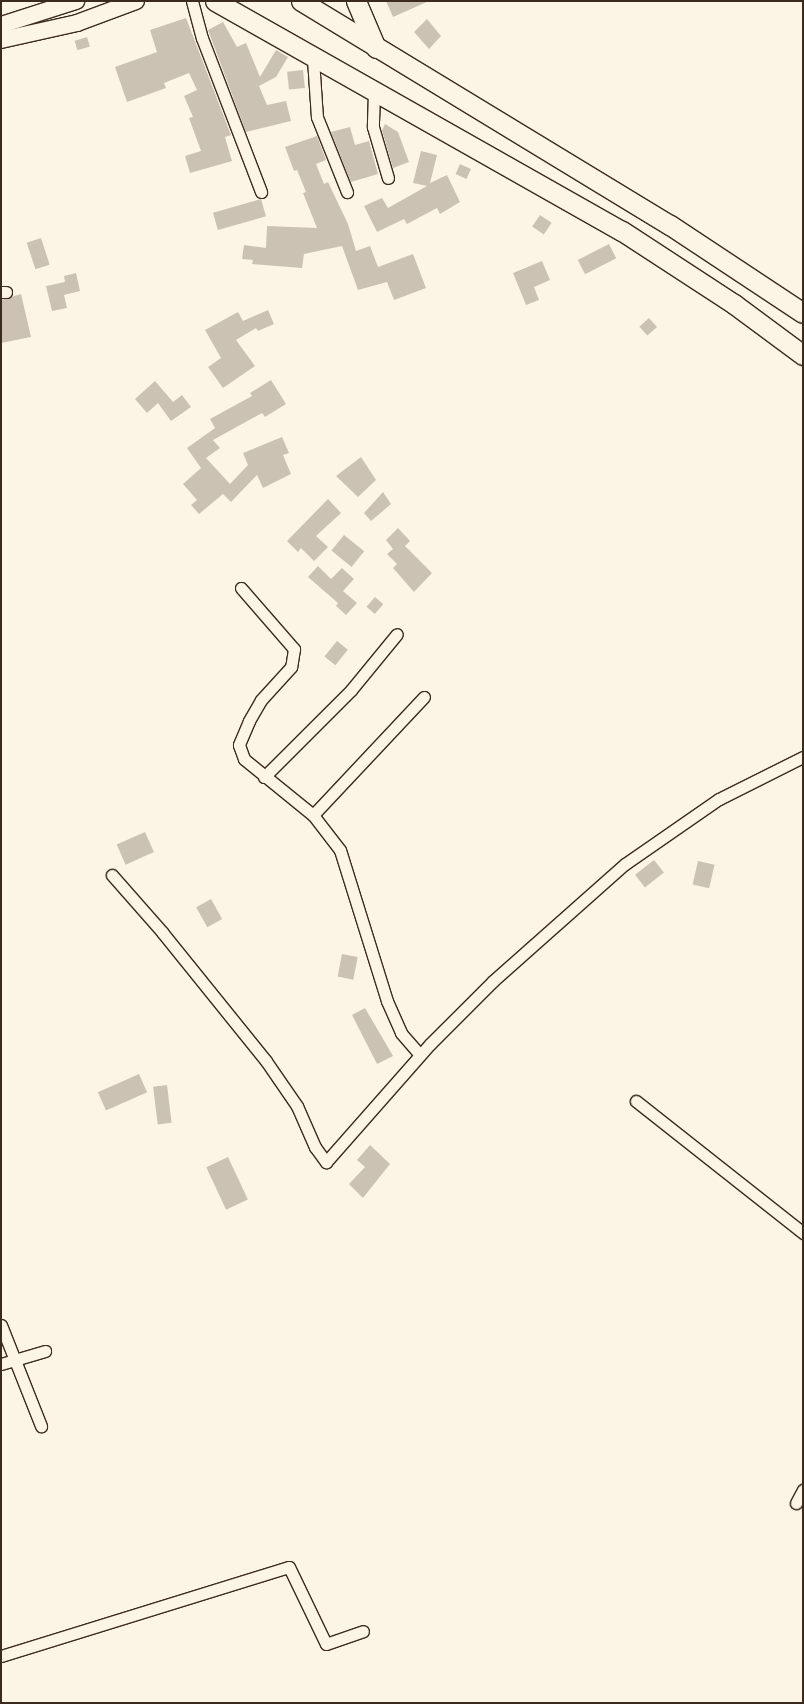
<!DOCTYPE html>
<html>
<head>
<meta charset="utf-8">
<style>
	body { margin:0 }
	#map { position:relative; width:804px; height:1704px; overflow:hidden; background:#fcf5e5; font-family:Delius,sans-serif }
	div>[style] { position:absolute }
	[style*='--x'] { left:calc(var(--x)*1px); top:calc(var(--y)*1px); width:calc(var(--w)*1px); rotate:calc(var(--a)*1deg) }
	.building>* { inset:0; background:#ccc2b3; transform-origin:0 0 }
	.roads { filter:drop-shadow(1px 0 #3b2a1e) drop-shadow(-1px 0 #3b2a1e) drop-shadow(0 1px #3b2a1e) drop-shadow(0 -1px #3b2a1e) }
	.minor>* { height:11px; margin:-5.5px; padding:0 5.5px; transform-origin:5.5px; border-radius:5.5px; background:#fcf5e5 }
	.secondary>* { height:16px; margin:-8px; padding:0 8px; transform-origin:8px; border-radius:8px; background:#fcf5e5 }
	.trunk>* { height:19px; margin:-9.5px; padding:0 9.5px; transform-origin:9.5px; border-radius:9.5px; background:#fcf5e5 }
	span { translate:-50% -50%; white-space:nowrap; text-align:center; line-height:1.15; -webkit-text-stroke:5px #fcf5e5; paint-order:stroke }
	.frame { position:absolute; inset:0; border:2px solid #3b2a1e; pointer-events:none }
</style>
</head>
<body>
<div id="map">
	<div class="building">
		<i style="clip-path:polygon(386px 1px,429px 1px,393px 17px)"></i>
		<i style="clip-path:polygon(186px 18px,231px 135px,225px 137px,232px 161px,190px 173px,185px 156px,201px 151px,189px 118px,193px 117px,184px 96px,197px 90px,189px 73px,164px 83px,166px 88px,127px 102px,115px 67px,157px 52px,150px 30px)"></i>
		<i style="clip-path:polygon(427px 19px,441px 36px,429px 49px,414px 32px)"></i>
		<i style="clip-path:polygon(223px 22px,237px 47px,246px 43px,260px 77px,276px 50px,288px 57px,276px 77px,259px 86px,267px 105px,286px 101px,291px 121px,246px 132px,208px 30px)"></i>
		<i style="left:87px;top:37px;width:10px;height:13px;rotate:73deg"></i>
		<i style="left:303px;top:70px;width:18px;height:16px;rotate:84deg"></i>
		<i style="clip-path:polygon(385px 124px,398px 132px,409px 162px,393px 168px,382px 130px)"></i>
		<i style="clip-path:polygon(350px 127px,355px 145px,369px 141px,378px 174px,351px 182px,331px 132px)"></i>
		<i style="clip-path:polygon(317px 136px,326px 160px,316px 164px,324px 184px,328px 182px,348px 224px,356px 251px,370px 246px,378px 267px,413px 254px,426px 288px,394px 300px,387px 282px,358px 290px,342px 246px,304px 254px,302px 268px,252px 264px,253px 260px,242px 259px,244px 245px,266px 248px,267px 226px,317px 228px,303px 193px,306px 192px,297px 170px,294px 171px,285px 147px)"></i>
		<i style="clip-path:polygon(421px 151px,437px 155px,430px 183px,447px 175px,460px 202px,440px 214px,437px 208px,407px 224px,404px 219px,377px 232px,364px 206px,382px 198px,388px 208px,427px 186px,413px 183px)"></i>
		<i style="left:460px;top:164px;width:12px;height:11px;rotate:24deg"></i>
		<i style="left:261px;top:199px;width:18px;height:50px;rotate:74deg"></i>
		<i style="left:540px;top:215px;width:14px;height:14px;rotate:34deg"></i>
		<i style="left:41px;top:238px;width:28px;height:15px;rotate:72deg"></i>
		<i style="left:609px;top:244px;width:16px;height:35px;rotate:63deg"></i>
		<i style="clip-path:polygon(542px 261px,550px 280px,534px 287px,539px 300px,526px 305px,513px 273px)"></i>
		<i style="clip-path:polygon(76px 273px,80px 291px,64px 295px,67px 308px,52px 311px,46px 286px,65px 282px,64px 276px)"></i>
		<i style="clip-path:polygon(21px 294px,31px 337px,1px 343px,1px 300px)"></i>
		<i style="clip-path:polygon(268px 310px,274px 324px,258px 331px,256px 328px,236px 340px,255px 366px,223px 388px,208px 367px,221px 358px,205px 330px,238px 312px,243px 321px)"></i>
		<i style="left:649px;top:318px;width:12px;height:13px;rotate:48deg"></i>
		<i style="clip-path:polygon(271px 380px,286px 404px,265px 417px,262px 413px,213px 440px,220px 448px,206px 458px,230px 484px,248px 465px,243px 453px,282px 437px,289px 453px,283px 455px,291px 474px,263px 488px,257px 475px,231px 502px,223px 494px,199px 514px,191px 505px,197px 500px,183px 484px,201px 468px,187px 448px,215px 428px,210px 419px,252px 396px,250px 393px)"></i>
		<i style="clip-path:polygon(155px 381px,173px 402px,182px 395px,191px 407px,171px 421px,158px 403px,147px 413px,135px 399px)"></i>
		<i style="clip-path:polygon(361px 457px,376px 480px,358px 497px,336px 476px)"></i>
		<i style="clip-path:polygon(383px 492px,391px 504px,371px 521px,364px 513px)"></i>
		<i style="clip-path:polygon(328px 499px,341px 513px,316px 536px,328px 547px,314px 561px,301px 548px,298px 552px,287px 541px)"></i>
		<i style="clip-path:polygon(398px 528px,410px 541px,405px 546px,432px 573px,414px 592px,393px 568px,397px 564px,387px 554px,393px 549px,386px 540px)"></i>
		<i style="left:344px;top:535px;width:26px;height:20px;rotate:39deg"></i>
		<i style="clip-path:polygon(318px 566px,331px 579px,342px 568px,354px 579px,343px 591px,357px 603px,346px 615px,336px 606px,338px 603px,308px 577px)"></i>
		<i style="left:375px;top:597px;width:11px;height:13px;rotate:41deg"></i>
		<i style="left:337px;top:641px;width:14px;height:20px;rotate:39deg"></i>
		<i style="left:145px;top:832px;width:22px;height:31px;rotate:66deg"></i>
		<i style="left:654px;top:860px;width:16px;height:24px;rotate:52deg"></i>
		<i style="left:698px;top:861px;width:17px;height:24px;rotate:13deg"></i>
		<i style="left:211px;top:899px;width:23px;height:17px;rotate:61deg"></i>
		<i style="left:342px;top:954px;width:16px;height:23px;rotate:11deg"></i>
		<i style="clip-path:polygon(365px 1008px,393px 1056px,377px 1064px,352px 1015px)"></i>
		<i style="left:139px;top:1074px;width:20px;height:45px;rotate:66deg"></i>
		<i style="left:167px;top:1085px;width:38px;height:14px;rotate:83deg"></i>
		<i style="clip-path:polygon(370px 1145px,390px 1164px,363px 1198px,349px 1184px,365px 1167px,357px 1160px)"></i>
		<i style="left:228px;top:1157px;width:47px;height:24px;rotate:65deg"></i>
	</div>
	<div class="roads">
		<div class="minor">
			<i style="--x:192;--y:1;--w:38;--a:75"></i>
			<i style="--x:202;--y:38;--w:165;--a:69"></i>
			<i style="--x:313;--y:59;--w:58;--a:86.1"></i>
			<i style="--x:317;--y:117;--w:81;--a:68.2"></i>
			<i style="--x:374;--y:93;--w:34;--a:92"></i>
			<i style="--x:373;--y:127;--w:53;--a:73.6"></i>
			<i style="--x:1;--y:292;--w:5;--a:0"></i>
			<i style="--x:241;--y:588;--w:81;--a:49"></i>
			<i style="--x:294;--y:649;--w:18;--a:99"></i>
			<i style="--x:291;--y:667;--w:45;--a:132.3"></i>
			<i style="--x:261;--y:700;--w:24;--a:120"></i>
			<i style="--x:249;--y:721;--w:26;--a:113"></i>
			<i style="--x:239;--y:745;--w:15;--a:70"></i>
			<i style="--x:244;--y:759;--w:89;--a:39.1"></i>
			<i style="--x:313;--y:815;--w:44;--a:52.4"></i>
			<i style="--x:340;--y:850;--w:158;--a:72.7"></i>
			<i style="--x:387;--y:1001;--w:35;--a:66"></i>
			<i style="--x:401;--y:1033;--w:29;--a:49"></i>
			<i style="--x:264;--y:777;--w:123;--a:-45"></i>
			<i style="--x:351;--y:690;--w:72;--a:-50.6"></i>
			<i style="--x:313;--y:815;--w:162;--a:-46.8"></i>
			<i style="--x:112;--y:875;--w:76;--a:48.7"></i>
			<i style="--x:162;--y:932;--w:166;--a:51.1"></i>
			<i style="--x:266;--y:1061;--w:55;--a:55.4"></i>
			<i style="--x:297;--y:1106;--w:45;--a:66.3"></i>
			<i style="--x:315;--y:1147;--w:19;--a:54"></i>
			<i style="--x:326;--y:1162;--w:157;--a:-48.6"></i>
			<i style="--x:430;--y:1044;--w:89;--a:-45"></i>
			<i style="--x:493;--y:981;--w:176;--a:-41.6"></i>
			<i style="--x:625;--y:864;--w:114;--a:-34.7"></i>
			<i style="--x:719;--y:799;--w:94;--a:-26.6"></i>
			<i style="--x:636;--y:1101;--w:213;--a:38.3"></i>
			<i style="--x:1;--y:1325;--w:109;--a:68.4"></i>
			<i style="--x:1;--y:1364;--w:46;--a:-16.5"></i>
			<i style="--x:796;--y:1503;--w:15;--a:-62"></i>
			<i style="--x:1;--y:1656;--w:301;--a:-17.2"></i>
			<i style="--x:289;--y:1567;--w:85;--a:64.3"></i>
			<i style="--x:326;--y:1644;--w:39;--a:-19"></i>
		</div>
		<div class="secondary">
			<i style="--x:1;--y:25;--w:79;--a:-17.7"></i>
			<i style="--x:1;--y:40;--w:78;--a:-12.6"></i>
			<i style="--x:77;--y:23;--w:63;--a:-20.4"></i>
		</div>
		<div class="trunk">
			<i style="--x:215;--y:1;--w:467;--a:29.5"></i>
			<i style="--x:622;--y:231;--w:134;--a:33.1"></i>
			<i style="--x:734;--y:304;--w:86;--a:36.5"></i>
			<i style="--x:301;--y:1;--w:432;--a:31.3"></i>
			<i style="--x:670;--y:225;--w:159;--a:33.5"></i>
			<i style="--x:356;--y:1;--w:51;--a:66.9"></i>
		</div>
	</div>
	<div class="frame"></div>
</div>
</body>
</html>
